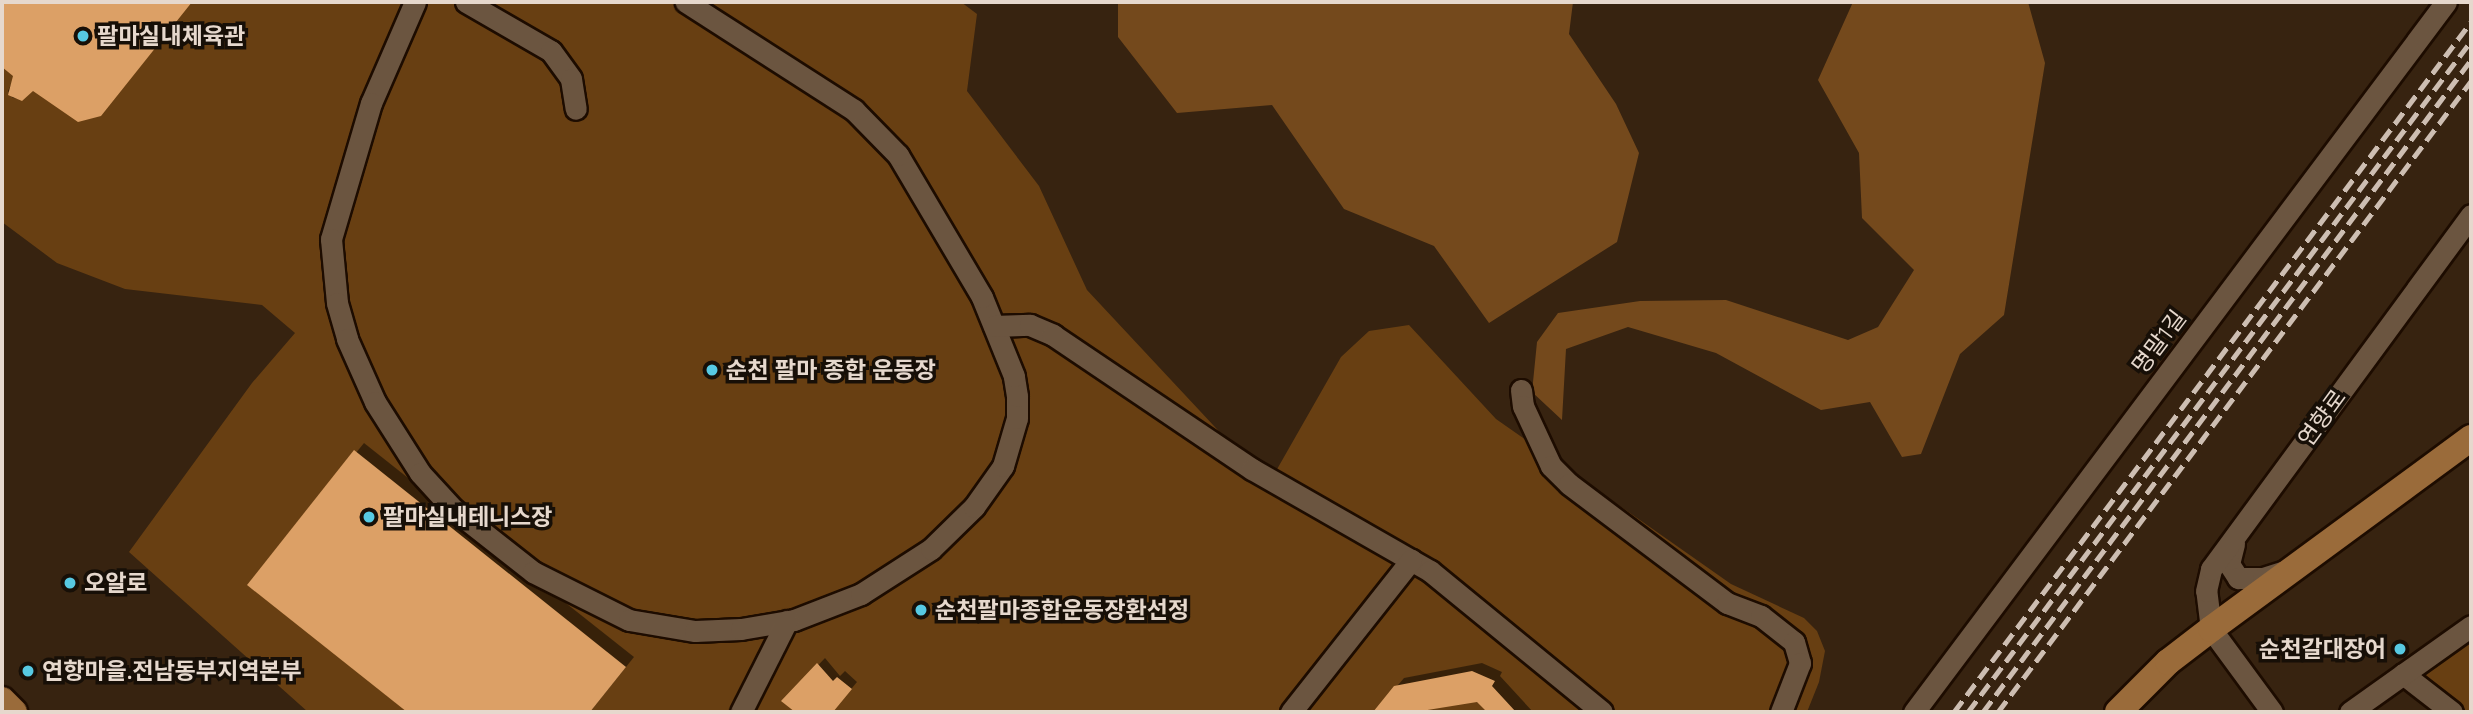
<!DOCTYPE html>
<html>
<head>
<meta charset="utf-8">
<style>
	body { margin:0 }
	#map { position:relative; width:2473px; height:714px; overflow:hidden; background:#372310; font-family:Quicksand,"Noto Sans KR",sans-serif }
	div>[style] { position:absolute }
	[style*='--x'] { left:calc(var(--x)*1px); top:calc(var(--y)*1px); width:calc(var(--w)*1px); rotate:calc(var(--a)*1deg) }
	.green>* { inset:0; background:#683f12 }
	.forest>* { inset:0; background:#74491c }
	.shadow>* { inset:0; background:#0007 }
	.building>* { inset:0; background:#dca066 }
	.roads { filter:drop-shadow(2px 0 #1d0c00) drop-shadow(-2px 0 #1d0c00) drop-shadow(0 2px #1d0c00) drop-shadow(0 -2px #1d0c00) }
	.minor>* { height:21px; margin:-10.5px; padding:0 10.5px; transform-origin:10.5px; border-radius:10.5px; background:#6b5540 }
	.major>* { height:26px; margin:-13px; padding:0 13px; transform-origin:13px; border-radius:13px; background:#9a6b3a }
	.rail>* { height:5px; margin-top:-2.5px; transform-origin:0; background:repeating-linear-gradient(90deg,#cdbeb2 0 14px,transparent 0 21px) }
	.dots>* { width:19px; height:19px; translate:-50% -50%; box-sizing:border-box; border:4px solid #170f07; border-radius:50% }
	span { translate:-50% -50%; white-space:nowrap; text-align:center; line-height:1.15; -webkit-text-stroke:7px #170f07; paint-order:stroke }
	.poi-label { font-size:23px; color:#e6d8cd; font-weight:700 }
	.left { translate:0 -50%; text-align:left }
	.right { translate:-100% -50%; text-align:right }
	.street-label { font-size:23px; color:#e6d8cd }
	.frame { position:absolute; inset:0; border:4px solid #e6d8cd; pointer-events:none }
</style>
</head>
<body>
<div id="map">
	<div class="green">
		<i style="clip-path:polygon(2px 2px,961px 2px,977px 14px,967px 91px,1039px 186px,1087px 290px,1242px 456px,1276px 471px,1341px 357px,1369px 331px,1409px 325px,1496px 419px,1731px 584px,1804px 618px,1817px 631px,1825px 651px,1819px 682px,1807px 712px,308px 712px,129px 552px,252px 383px,295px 333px,262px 305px,125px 289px,57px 263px,2px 222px)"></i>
		<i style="clip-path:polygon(2471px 632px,2471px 712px,2462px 712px,2413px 674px)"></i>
	</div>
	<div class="forest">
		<i style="clip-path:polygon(1118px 2px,1573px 2px,1569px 34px,1616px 104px,1639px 153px,1617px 242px,1489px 323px,1434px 246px,1344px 209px,1272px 105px,1177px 113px,1118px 37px)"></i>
		<i style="clip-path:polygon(1853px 2px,2028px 2px,2045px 63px,2004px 315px,1960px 354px,1921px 454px,1902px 457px,1870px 402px,1821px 410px,1716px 353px,1628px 327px,1566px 349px,1562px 420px,1532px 392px,1537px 342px,1558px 313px,1640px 301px,1726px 300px,1848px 340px,1878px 327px,1914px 270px,1862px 218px,1859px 153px,1818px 80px)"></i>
	</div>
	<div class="shadow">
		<i style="clip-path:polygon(2px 2px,189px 2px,100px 115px,33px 88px,22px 99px,13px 98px,8px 91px,15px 76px,2px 64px)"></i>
		<i style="clip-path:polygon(364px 443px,634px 657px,590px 712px,410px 712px,249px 584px)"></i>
		<i style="clip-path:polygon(825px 658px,840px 676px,845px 671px,857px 682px,832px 712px,798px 712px,784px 701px)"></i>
		<i style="clip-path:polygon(1482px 663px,1502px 672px,1500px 676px,1533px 712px,1489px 712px,1478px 700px,1405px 712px,1375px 712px,1404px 678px)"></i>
	</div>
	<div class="building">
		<i style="clip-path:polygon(2px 2px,192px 2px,101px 116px,78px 122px,33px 91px,22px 101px,8px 95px,13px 76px,2px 67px)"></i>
		<i style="clip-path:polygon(354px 450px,626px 667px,590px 712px,407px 712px,247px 585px)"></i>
		<i style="clip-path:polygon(817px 663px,833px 681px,837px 677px,852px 689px,833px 712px,795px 712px,781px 701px)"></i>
		<i style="clip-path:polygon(1472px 671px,1495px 681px,1492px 686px,1516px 712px,1487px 712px,1477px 702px,1415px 712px,1373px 712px,1394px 686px)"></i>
	</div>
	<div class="roads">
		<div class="minor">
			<i style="--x:415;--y:2;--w:110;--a:113.5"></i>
			<i style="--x:371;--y:103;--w:142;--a:106.4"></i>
			<i style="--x:331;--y:239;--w:64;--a:84.6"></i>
			<i style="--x:337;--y:303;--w:37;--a:74"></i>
			<i style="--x:347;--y:339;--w:69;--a:66"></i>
			<i style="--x:375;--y:402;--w:84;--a:57.6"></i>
			<i style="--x:420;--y:473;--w:49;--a:47.5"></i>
			<i style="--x:453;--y:509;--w:102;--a:38.2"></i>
			<i style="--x:533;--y:572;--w:107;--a:26.6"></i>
			<i style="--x:629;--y:620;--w:67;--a:9.5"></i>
			<i style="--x:695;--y:631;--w:46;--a:-2.5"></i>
			<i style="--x:741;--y:629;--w:54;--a:-9.6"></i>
			<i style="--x:794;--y:620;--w:72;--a:-21.2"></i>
			<i style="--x:861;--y:594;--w:83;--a:-32.7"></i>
			<i style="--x:931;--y:549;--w:60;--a:-44.3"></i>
			<i style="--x:974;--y:507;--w:50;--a:-54.7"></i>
			<i style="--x:1003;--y:466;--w:50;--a:-73.7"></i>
			<i style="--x:1017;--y:418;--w:22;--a:-90"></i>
			<i style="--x:1017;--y:396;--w:20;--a:-99"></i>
			<i style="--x:1014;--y:376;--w:85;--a:-112.1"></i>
			<i style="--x:982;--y:297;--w:165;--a:-120.6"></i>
			<i style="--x:898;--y:155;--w:63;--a:-134.4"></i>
			<i style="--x:854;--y:110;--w:200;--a:-147.3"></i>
			<i style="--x:466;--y:2;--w:98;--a:30"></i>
			<i style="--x:551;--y:51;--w:34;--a:54"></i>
			<i style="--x:571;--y:79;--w:30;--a:81"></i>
			<i style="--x:994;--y:326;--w:36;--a:-2"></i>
			<i style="--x:1030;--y:325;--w:25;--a:23"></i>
			<i style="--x:1053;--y:335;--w:240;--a:34"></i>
			<i style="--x:1252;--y:469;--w:205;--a:29.8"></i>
			<i style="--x:1430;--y:571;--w:222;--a:39.3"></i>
			<i style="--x:1521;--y:390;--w:16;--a:83"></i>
			<i style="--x:1523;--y:406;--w:66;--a:65"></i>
			<i style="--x:1551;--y:466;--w:25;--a:45"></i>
			<i style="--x:1569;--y:484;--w:198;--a:37"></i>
			<i style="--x:1727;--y:603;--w:36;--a:21"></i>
			<i style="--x:1761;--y:616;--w:42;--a:38.2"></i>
			<i style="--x:1794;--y:642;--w:22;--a:74"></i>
			<i style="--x:1800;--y:663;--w:53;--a:111.2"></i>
			<i style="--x:2234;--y:544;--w:21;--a:104"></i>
			<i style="--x:2229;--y:564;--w:17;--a:57"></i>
			<i style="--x:2238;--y:578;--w:25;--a:0"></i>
			<i style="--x:2263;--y:578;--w:23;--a:-18"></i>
			<i style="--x:2403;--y:674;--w:62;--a:37.8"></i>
			<i style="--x:741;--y:712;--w:102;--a:-63.2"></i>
			<i style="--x:1291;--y:712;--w:194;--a:-51.7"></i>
			<i style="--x:1914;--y:712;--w:887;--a:-53.16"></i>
			<i style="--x:2272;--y:712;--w:103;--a:-126.3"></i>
			<i style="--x:2211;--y:629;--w:38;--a:-97"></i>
			<i style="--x:2206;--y:591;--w:23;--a:-77"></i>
			<i style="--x:2211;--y:569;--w:439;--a:-53.7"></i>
			<i style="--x:2350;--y:712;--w:148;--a:-35.4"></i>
		</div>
		<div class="major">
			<i style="--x:2;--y:700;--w:17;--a:45"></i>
			<i style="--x:2118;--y:712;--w:71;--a:-45"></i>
			<i style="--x:2168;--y:662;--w:54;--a:-37.5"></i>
			<i style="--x:2211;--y:629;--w:323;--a:-36.3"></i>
		</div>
	</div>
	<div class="rail">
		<i style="--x:1954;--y:712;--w:862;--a:-53.16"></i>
		<i style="--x:1968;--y:712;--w:839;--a:-53.14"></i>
		<i style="--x:1983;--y:712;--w:814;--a:-53.19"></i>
		<i style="--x:1998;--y:712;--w:789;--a:-53.14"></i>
	</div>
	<div class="dots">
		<i style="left:83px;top:36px;background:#57c9e2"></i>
		<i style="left:712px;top:370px;background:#57c9e2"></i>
		<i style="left:369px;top:517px;background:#57c9e2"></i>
		<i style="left:70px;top:583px;background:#57c9e2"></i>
		<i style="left:921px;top:610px;background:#57c9e2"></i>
		<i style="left:2400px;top:649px;background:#57c9e2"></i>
		<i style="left:28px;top:671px;background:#57c9e2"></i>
	</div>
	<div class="poi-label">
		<span class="left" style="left:97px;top:36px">팔마실내체육관</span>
		<span class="left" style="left:726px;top:370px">순천 팔마 종합 운동장</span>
		<span class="left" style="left:383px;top:517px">팔마실내테니스장</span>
		<span class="left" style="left:84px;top:583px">오알로</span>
		<span class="left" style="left:935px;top:610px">순천팔마종합운동장환선정</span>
		<span class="right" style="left:2386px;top:649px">순천갈대장어</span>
		<span class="left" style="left:42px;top:671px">연향마을.전남동부지역본부</span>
	</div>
	<div class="street-label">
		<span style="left:2159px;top:342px;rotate:-53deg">명말1길</span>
		<span style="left:2322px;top:418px;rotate:-54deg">연향로</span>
	</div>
	<div class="frame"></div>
</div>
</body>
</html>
